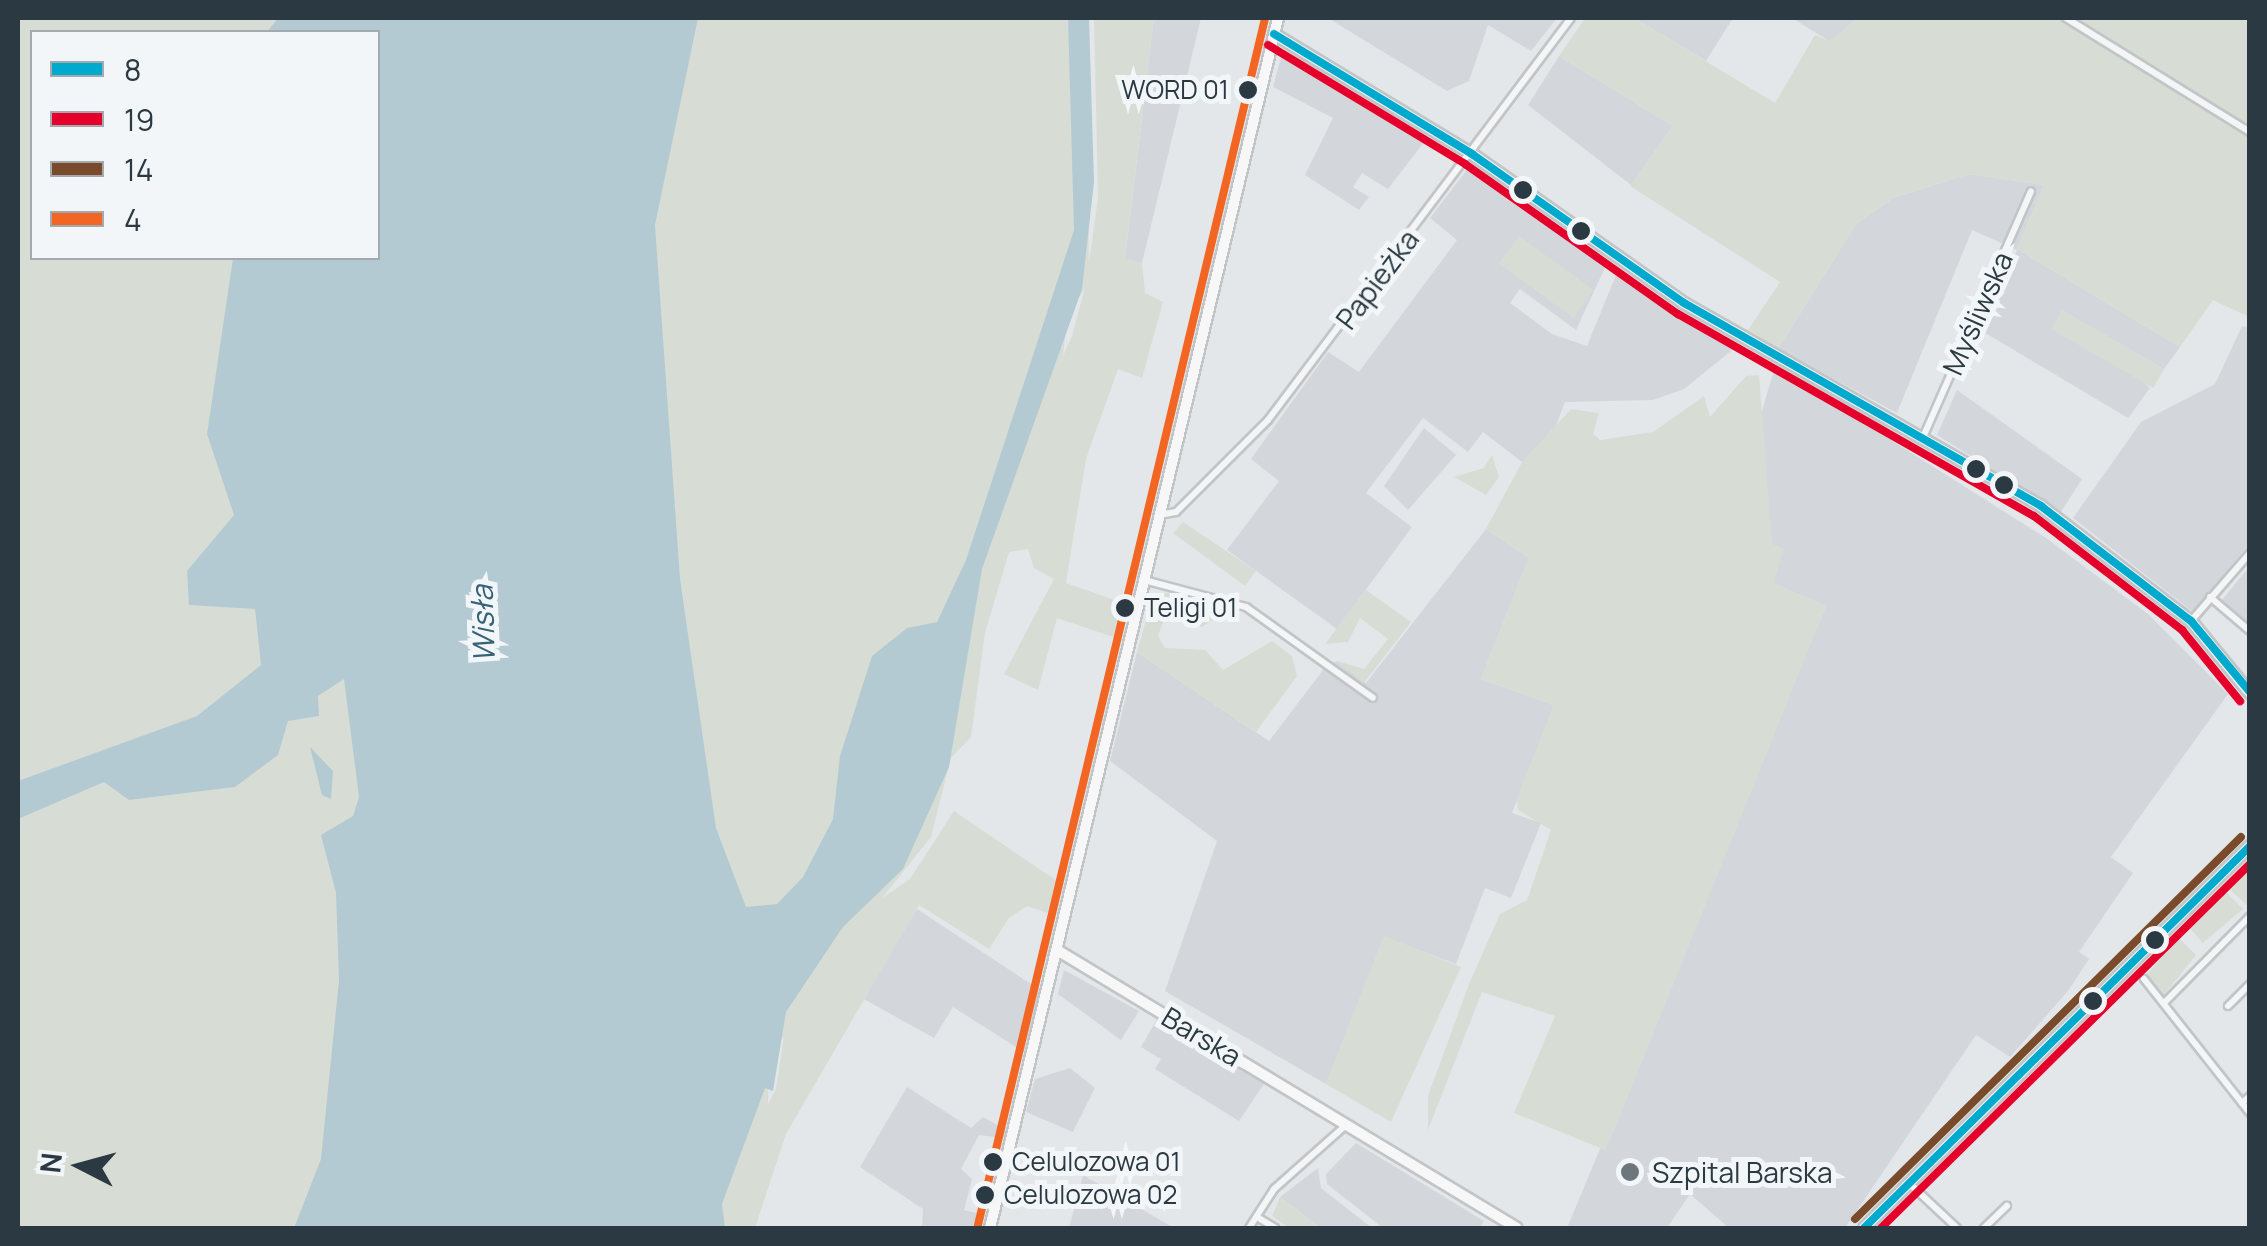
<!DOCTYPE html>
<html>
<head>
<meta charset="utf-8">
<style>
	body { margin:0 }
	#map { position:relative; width:2267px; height:1246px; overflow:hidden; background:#e4e7e9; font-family:Manrope,sans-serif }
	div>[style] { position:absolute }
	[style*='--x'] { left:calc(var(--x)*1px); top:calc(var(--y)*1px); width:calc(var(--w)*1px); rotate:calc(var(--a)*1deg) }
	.built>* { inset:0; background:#d3d7dc }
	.green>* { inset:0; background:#d7ddd5; transform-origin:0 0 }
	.water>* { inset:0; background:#b4cad3 }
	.roads { filter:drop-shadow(2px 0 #c2c5c7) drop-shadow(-2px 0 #c2c5c7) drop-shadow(0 2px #c2c5c7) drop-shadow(0 -2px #c2c5c7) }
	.street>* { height:6px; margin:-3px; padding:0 3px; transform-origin:3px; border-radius:3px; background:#f3f5f6 }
	.secondary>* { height:10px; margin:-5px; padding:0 5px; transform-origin:5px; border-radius:5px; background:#f7f7f7 }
	.bus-1>* { height:8px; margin:-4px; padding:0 4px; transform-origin:4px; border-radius:4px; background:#00a9ce }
	.bus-2>* { height:8px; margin:-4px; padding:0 4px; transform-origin:4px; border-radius:4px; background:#e4002b }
	.bus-3>* { height:8px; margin:-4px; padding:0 4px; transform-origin:4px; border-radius:4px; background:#7a4b2a }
	.bus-4>* { height:8px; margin:-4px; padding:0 4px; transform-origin:4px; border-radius:4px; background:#f26522 }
	.dots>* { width:28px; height:28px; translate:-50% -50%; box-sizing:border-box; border:5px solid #f2f6f8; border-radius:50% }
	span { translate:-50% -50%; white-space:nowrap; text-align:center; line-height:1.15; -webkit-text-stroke:10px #f2f6f8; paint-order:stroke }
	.bus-label { font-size:26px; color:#2b3942 }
	.right { translate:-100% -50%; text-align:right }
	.left { translate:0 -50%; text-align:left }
	.street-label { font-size:28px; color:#2b3942 }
	.poi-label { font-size:28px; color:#2b3942 }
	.water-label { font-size:30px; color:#366275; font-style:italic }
	.frame { position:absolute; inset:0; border:20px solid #2b3942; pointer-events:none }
	.legend { position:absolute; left:30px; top:30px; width:350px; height:230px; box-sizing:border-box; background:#f2f6f8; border:2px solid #a2aaaf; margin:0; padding:12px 18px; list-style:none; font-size:30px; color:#2b3942 }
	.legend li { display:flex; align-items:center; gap:20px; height:50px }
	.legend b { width:50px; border:2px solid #a2aaaf }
	.north { position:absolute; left:30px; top:1116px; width:100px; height:100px; -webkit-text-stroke:8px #f2f6f8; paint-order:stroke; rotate:276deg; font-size:28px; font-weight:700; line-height:40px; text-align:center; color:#2b3942 }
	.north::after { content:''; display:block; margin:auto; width:35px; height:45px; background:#2b3942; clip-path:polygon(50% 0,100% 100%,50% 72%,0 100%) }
</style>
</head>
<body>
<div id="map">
	<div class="built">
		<i style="clip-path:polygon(1154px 18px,1201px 18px,1142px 263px,1125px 259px)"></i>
		<i style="clip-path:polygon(1328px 18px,1557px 18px,1531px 51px,1488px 25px,1469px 81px,1447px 91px)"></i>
		<i style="clip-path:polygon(1634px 18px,1733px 18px,1706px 61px)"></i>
		<i style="clip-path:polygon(1792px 18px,1857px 18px,1860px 23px,1829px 41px)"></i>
		<i style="clip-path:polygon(1282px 54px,1302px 55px,1428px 137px,1388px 189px,1362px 173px,1353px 187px,1369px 197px,1359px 210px,1305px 175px,1333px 118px,1273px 87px)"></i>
		<i style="clip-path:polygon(1559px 56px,1673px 126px,1631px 185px,1528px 105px)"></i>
		<i style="clip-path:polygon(1472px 163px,1608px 261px,1576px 330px,1520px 289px,1510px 303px,1552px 334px,1587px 346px,1618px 270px,1737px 346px,1684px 389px,1653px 400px,1565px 402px,1544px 457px,1522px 462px,1483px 432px,1468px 452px,1423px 418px,1366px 493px,1412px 527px,1337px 629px,1227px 550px,1279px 481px,1251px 459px,1328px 352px,1359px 372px,1457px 240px,1430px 218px)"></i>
		<i style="clip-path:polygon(1969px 174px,2044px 185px,2017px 249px,2180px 347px,2164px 369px,2063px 311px,2150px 388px,2128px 418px,1982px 331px,2017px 250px,1972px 230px,1897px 413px,1778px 349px,1856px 224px,1893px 198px)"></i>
		<i style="clip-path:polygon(2242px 326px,2250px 328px,2249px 544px,2193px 612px,2073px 518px,2141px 422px,2215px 384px)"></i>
		<i style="clip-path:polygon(1776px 364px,1888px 424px,1884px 435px,1894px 442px,2046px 538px,2148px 614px,2228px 694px,2111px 857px,2133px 873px,2079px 952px,2089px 959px,2068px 991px,2010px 1057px,1976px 1035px,1845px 1228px,1729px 1228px,1690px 1194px,1667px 1228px,1567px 1228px,1826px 606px,1772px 583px,1761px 414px)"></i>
		<i style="clip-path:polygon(1957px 390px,2082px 479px,2061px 512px,1937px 435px)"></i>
		<i style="clip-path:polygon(1424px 428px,1456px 455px,1408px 510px,1384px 486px)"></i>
		<i style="clip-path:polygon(1486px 529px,1529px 558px,1481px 679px,1554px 705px,1512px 813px,1541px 823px,1511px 898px,1485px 888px,1456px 964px,1384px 937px,1326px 1084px,1165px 991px,1217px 841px,1110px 761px,1137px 652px,1269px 741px,1326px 666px,1337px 661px,1366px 683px)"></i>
		<i style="clip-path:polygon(2249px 567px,2249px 623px,2222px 600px)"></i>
		<i style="clip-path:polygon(917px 909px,1040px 990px,1024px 1052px,953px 1007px,934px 1038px,862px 998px)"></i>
		<i style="clip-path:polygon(1064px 970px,1139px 1011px,1121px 1040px,1058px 994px)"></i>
		<i style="clip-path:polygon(1161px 1012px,1268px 1078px,1239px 1121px,1155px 1069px,1161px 1059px,1141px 1047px)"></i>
		<i style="clip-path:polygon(1070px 1068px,1095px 1088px,1073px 1132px,1026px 1112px,1035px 1079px)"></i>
		<i style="clip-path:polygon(907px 1087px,971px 1128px,983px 1117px,1006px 1130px,1004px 1138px,979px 1135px,961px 1169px,972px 1179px,964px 1210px,984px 1215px,981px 1228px,922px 1228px,923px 1209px,860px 1167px)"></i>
		<i style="clip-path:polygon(1356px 1143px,1484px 1221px,1480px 1228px,1383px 1228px,1327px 1184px,1326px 1174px)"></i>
		<i style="clip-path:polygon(1318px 1168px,1321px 1188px,1372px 1228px,1321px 1228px,1280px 1197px)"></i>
		<i style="clip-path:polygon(1083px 1175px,1174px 1228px,1069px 1228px)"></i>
	</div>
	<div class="green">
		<i style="clip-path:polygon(evenodd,18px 18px,1086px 18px,1089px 262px,1098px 198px,1094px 18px,1154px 18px,1125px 258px,1142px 263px,1145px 293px,1163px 302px,1142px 378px,1118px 369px,1086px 459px,1066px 583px,1129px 605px,1119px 639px,1057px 618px,1038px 690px,1004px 674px,1054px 579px,1034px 568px,1028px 549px,1009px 552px,985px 633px,971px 737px,951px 758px,931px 837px,882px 898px,910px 879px,954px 811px,1057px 881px,1058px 897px,1051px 914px,1027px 906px,1009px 918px,989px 949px,919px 905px,786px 1134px,755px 1228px,18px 1228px,18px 18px,32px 32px,378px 32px,378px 258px,32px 258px,32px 32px,18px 18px,1085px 287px,1072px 336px,1063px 356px,1067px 319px,1085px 287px,18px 18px,784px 1036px,776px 1089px,768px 1104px,769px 1063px,784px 1036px)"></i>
		<i style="clip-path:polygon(1585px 18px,1634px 18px,1775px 103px,1815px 35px,1830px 41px,1857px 18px,2249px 18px,2249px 317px,2213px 300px,2180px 347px,2017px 249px,2044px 185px,1969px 174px,1893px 198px,1856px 224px,1778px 349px,1748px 330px,1780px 282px,1630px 186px,1673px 126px,1559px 56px)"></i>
		<i style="left:1519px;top:236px;width:92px;height:34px;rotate:36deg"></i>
		<i style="left:2062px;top:310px;width:118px;height:22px;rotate:30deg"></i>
		<i style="clip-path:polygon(1759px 375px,1772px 544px,1784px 549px,1773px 583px,1826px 606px,1616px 1126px,1605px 1150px,1514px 1113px,1555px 1016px,1482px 992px,1428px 1130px,1428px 1096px,1469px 984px,1500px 914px,1527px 900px,1551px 830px,1518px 810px,1517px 799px,1554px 705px,1481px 679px,1529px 558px,1486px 529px,1522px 462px,1571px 409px,1599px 413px,1593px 434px,1600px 440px,1653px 432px,1704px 396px,1710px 417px,1746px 376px)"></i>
		<i style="clip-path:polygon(1492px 455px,1499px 477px,1486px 495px,1454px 477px,1484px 468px)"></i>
		<i style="clip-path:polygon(1183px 522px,1256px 571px,1245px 586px,1173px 533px)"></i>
		<i style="clip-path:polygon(1366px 590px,1411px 622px,1364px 683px,1337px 661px,1364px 669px,1388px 639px,1360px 618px,1348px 642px,1325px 644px)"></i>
		<i style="clip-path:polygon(1178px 591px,1226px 602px,1226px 611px,1202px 627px,1166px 614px,1158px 636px,1165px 648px,1205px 650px,1223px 670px,1272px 641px,1292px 656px,1297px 676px,1256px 732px,1137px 652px,1153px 595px)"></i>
		<i style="clip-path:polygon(2249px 868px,2249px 903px,2247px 905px,2228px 888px)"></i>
		<i style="clip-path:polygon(2224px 890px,2243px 909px,2203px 943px,2188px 926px)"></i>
		<i style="clip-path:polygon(1384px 936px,1461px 967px,1391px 1122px,1326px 1084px)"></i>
		<i style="clip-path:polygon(2179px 938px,2196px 955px,2163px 996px,2146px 975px)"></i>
		<i style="clip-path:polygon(1280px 1197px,1321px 1228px,1289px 1228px,1272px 1216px)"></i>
	</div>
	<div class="water">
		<i style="clip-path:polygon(278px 18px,698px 18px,655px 225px,680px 579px,716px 828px,746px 907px,777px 904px,803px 877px,833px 819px,840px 756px,872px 656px,907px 628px,937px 622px,966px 560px,1074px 230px,1068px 18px,1089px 18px,1094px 182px,1082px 289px,982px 569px,949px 767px,903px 869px,843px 927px,786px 1012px,773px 1091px,765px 1088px,722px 1204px,725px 1228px,294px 1228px,321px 1159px,339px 980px,336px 893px,321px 835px,353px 816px,359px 797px,344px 679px,318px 696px,319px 716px,288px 721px,278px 755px,235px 787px,129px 800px,104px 782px,18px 819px,18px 781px,197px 716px,261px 665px,255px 609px,189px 605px,187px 571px,234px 515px,207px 434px,233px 258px,378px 258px,378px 32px,267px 32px)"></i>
		<i style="clip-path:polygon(310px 747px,333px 771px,331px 799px,322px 795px)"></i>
	</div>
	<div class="roads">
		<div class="street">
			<i style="--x:2066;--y:18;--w:216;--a:31.8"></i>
			<i style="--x:1924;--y:435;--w:266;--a:-66.3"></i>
			<i style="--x:1159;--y:515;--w:17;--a:-10"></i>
			<i style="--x:1176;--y:512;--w:130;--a:-45"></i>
			<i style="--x:1268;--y:420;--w:503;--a:-52.99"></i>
			<i style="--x:1144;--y:580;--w:106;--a:14.8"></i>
			<i style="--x:1246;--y:607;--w:156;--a:35.6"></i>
			<i style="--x:2210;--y:597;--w:52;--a:40.4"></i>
			<i style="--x:2191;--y:621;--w:90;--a:-49.1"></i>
			<i style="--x:2144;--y:979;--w:171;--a:51.7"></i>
			<i style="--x:2165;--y:1002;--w:121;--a:-45.3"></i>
			<i style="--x:2228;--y:1006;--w:31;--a:-45"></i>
			<i style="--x:2242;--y:1103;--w:11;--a:-41"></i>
			<i style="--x:1910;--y:1184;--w:64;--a:43.1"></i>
			<i style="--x:1257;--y:1217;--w:21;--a:31"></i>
			<i style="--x:1249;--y:1228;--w:46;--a:-57.3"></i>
			<i style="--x:1274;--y:1189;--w:96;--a:-41.6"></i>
			<i style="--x:1984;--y:1228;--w:32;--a:-44"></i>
		</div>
		<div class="secondary">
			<i style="--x:1274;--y:34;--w:232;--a:31.2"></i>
			<i style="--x:1472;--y:154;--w:259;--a:35.1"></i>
			<i style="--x:1684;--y:303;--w:411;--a:29.6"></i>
			<i style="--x:2041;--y:506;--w:189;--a:37.5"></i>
			<i style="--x:2191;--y:621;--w:93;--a:50.7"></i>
			<i style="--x:1057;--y:950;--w:537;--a:31.15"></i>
			<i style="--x:990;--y:1228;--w:1244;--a:-76.61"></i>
			<i style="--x:1864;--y:1228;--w:543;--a:-44.7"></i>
		</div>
	</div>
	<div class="bus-1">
		<i style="--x:1274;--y:34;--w:232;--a:31.2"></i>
		<i style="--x:1472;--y:154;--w:259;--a:35.1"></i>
		<i style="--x:1684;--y:303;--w:411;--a:29.6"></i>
		<i style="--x:2041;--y:506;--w:189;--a:37.5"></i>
		<i style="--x:2191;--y:621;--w:92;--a:50.3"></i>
		<i style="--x:1864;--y:1228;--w:543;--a:-44.7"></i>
	</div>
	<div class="bus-2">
		<i style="--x:1268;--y:45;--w:230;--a:31.1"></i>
		<i style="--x:1465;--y:164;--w:261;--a:35.2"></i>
		<i style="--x:1678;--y:314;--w:409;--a:29.6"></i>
		<i style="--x:2034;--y:516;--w:187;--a:37.6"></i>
		<i style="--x:2182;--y:630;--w:92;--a:50.8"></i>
		<i style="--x:1881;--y:1228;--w:518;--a:-44.61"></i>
	</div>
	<div class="bus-3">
		<i style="--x:1855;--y:1219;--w:543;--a:-44.7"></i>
	</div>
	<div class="bus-4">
		<i style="--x:978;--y:1225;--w:1241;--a:-76.62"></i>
	</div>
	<div class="dots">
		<i style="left:1248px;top:90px;background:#2b3942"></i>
		<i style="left:1523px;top:190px;background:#2b3942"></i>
		<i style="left:1581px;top:231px;background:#2b3942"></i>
		<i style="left:1976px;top:469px;background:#2b3942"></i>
		<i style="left:2004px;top:485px;background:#2b3942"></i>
		<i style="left:1125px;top:608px;background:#2b3942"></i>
		<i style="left:2155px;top:940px;background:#2b3942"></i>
		<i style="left:2093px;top:1001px;background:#2b3942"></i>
		<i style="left:993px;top:1162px;background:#2b3942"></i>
		<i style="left:1630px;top:1172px;background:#6c767c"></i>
		<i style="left:985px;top:1195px;background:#2b3942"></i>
	</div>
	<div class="bus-label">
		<span class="right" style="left:1229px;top:90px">WORD 01</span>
		<span class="left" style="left:1144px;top:608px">Teligi 01</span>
		<span class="left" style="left:1012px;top:1162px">Celulozowa 01</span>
		<span class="left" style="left:1004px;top:1195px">Celulozowa 02</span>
	</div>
	<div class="street-label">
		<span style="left:1377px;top:279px;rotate:-53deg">Papieżka</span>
		<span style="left:1977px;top:313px;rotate:-66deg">Myśliwska</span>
		<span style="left:1202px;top:1036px;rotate:31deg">Barska</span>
	</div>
	<div class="poi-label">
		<span class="left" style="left:1652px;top:1172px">Szpital Barska</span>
	</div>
	<div class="water-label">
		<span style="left:483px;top:624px;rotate:-92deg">Wisła</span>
	</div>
	<div class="frame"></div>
	<ul class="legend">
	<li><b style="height:12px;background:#00a9ce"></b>8</li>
	<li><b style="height:12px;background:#e4002b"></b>19</li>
	<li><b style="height:12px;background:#7a4b2a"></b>14</li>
	<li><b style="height:12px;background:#f26522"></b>4</li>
	</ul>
	<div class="north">N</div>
</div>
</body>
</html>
